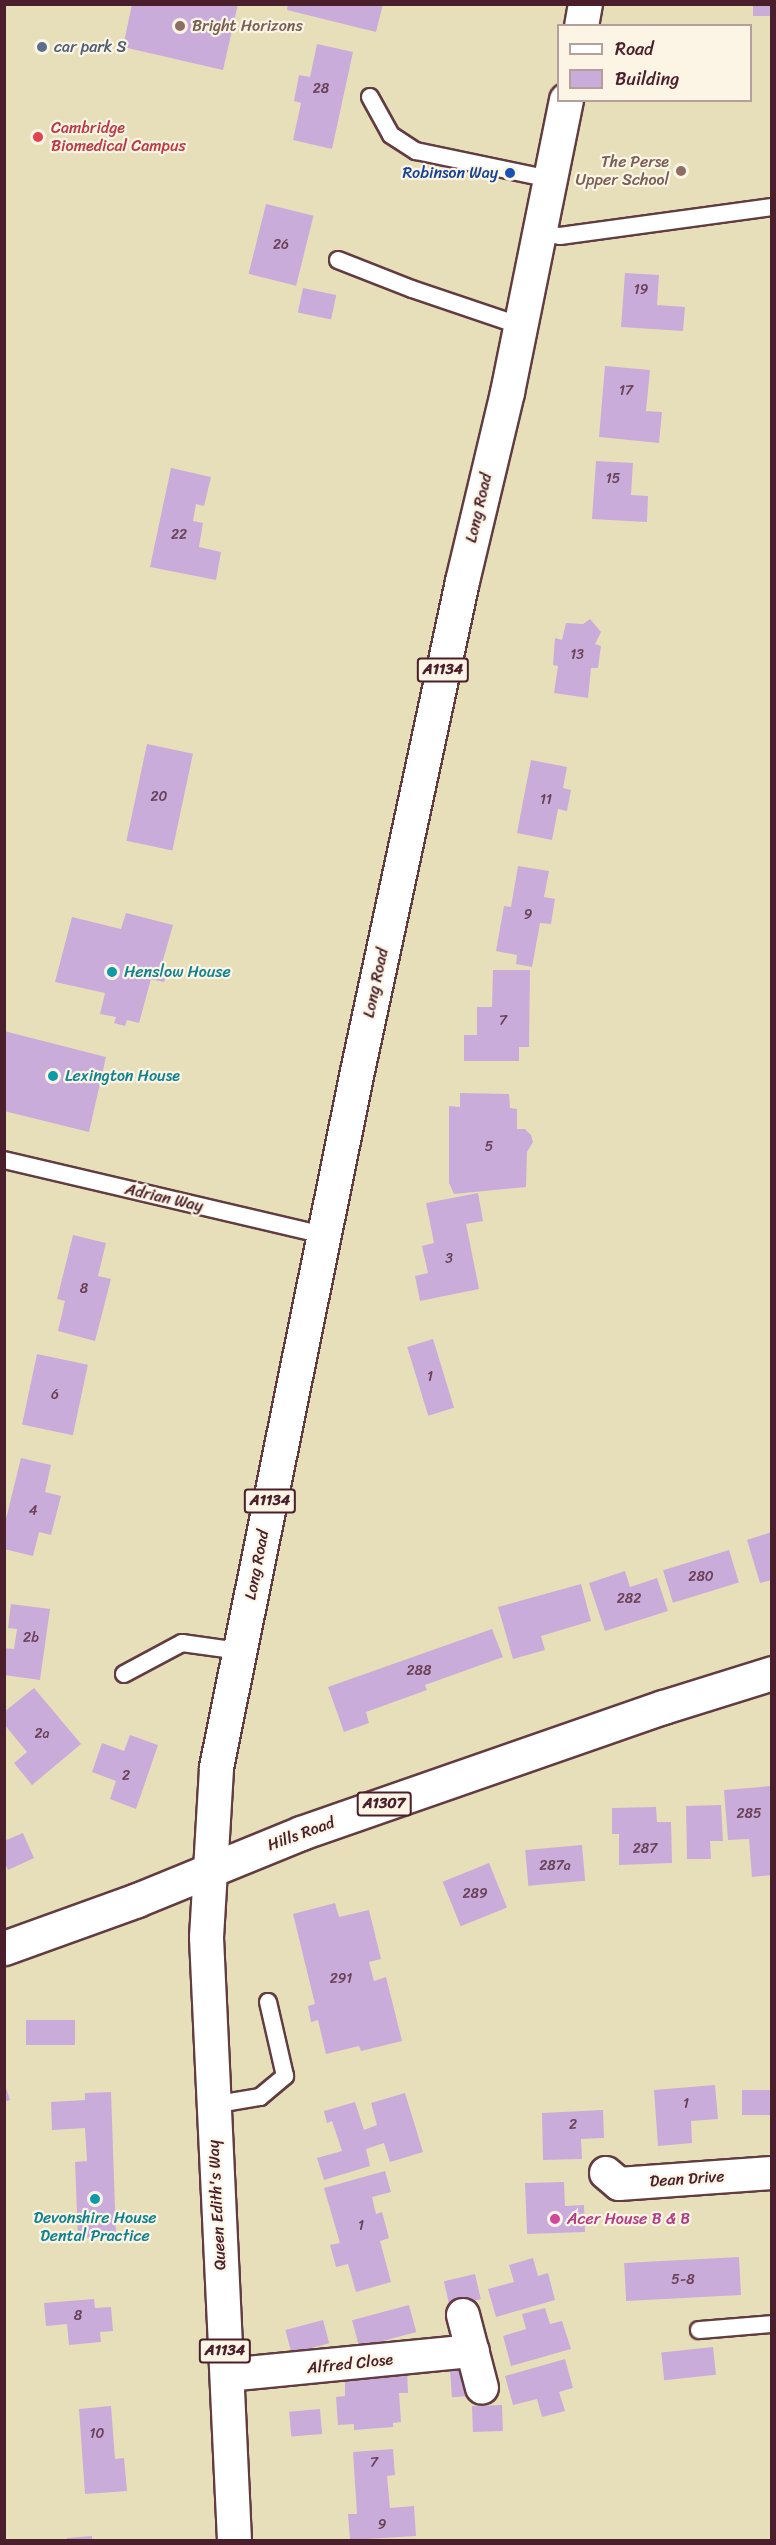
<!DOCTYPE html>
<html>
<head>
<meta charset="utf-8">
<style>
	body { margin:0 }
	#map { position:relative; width:776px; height:2545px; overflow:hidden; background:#e7dfba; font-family:Sriracha,sans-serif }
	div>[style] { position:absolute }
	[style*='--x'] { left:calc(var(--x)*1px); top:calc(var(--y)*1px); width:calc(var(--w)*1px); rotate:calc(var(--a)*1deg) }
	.building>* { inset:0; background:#caacdb; transform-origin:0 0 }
	.roads { filter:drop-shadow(2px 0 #623c40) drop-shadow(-2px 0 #623c40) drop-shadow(0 2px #623c40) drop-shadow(0 -2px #623c40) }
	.service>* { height:16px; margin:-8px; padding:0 8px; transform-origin:8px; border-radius:8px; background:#fff }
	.minor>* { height:32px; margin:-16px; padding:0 16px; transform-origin:16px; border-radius:16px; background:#fff }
	.primary>* { height:33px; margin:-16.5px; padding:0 16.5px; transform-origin:16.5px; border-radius:16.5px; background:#fff }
	.dots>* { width:16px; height:16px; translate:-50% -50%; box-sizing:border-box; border:3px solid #fcf5e5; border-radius:50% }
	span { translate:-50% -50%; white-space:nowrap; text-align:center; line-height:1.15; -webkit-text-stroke:4.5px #fcf5e5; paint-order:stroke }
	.number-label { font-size:14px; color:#6a4257 }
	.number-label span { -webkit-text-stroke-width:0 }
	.shield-label span { padding:2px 4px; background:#fcf5e5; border:2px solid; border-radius:4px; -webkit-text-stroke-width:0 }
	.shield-label { font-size:15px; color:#4a1f2b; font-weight:700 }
	.education-label { font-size:16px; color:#785e54 }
	.left { translate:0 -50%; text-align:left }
	.right { translate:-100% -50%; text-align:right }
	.service-label { font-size:16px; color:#4e5e75 }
	.health-label { font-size:16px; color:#be3a42 }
	.transit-label { font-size:16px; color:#164399 }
	.street-label { font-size:16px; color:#4a1f2b }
	.culture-label { font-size:16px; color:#0d838f }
	.hotel-label { font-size:16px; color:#b23c85 }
	.frame { position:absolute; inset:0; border:6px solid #4a1f2b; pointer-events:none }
	.legend { position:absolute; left:557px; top:24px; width:195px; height:78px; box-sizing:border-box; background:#fcf5e5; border:2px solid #b59f9b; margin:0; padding:8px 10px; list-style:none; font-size:18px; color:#4a1f2b }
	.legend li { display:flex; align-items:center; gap:12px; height:30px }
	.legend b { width:30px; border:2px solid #b59f9b }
</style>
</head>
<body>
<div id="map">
	<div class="building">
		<i style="clip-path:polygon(132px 4px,238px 4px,223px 70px,123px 47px)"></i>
		<i style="clip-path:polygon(288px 4px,383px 4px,376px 32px,287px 10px)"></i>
		<i style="left:753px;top:4px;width:19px;height:12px"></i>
		<i style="clip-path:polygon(317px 44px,353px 52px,332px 149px,293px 140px,301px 103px,294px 101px,299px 75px,310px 77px)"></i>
		<i style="left:266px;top:204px;width:49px;height:72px;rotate:14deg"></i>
		<i style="clip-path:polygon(625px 273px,659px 275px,657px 305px,685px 307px,683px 331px,621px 327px)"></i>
		<i style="left:303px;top:288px;width:34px;height:25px;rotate:12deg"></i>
		<i style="clip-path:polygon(605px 366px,650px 370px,646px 411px,662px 412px,659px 443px,599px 437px)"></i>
		<i style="clip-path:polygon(596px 461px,633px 463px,631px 495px,648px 496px,647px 522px,592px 519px)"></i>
		<i style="clip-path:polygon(171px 468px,211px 477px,204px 506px,196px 504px,193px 521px,203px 523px,199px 547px,221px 552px,216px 580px,150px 567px)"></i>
		<i style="clip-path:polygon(590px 619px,601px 632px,595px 644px,601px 646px,598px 668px,591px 668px,588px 698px,554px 693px,558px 666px,553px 665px,555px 638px,562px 640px,566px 623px,583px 624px)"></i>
		<i style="left:147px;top:744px;width:47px;height:99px;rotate:12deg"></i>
		<i style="clip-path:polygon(531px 760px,567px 767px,563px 788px,571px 790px,567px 811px,558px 809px,552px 840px,517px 833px)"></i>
		<i style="clip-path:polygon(518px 866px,549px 871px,544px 897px,555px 899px,551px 924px,540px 923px,532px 967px,516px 964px,517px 955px,496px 951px,504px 906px,511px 907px)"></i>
		<i style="clip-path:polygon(126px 913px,173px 925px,161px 967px,167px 969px,164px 982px,151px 979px,139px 1023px,127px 1020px,125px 1026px,114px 1023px,116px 1017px,100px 1014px,105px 993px,55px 982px,72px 917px,121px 929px)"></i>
		<i style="clip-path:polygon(493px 970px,530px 970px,529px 1047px,519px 1047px,519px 1061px,464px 1061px,464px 1035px,477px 1035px,477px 1007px,492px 1007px)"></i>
		<i style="clip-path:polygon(4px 1031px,106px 1057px,89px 1132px,4px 1111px)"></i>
		<i style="clip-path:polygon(460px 1093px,509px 1094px,510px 1108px,517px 1109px,517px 1129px,525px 1129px,531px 1135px,533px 1142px,527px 1152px,526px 1187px,454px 1194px,449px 1183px,449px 1106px,460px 1107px)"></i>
		<i style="clip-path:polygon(478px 1193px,483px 1221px,466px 1224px,479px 1289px,420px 1301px,415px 1276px,428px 1273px,422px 1246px,434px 1243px,426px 1203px)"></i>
		<i style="clip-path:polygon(73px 1235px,106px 1243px,98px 1276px,111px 1279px,95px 1341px,58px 1331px,65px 1301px,57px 1299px)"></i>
		<i style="left:433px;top:1339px;width:72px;height:27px;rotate:73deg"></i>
		<i style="left:37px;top:1354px;width:52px;height:72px;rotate:12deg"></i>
		<i style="clip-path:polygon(21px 1458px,51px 1465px,45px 1492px,61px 1496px,51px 1535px,39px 1532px,33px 1556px,4px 1549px,4px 1527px)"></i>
		<i style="clip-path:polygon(772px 1532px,772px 1580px,760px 1583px,747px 1540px)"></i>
		<i style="left:729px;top:1550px;width:34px;height:69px;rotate:73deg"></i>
		<i style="clip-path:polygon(625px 1571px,630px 1587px,657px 1578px,668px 1611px,605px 1631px,589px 1583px)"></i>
		<i style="clip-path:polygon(581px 1584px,591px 1621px,541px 1636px,545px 1650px,513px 1659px,498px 1607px)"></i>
		<i style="clip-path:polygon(11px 1604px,50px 1609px,40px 1680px,4px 1675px,4px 1648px,14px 1649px,17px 1629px,8px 1628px)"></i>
		<i style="clip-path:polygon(492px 1629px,503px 1657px,425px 1685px,427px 1690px,366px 1712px,369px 1723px,344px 1732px,328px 1687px)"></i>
		<i style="clip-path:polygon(34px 1688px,81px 1744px,32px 1785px,14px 1763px,27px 1752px,4px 1724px,4px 1712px)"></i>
		<i style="clip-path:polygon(130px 1735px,158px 1745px,136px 1809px,110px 1799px,116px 1781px,92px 1772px,102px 1743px,124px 1751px)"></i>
		<i style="clip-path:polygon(772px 1786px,772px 1875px,752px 1877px,749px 1839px,728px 1840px,724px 1790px)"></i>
		<i style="clip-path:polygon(721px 1805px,723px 1841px,710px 1841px,711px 1859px,687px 1859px,686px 1806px)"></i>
		<i style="clip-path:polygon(656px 1807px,657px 1822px,671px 1822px,672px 1863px,619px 1865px,619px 1834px,612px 1834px,612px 1808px)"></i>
		<i style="clip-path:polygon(23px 1833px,34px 1858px,8px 1870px,4px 1861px,4px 1841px)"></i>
		<i style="left:582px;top:1845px;width:36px;height:57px;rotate:85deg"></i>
		<i style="left:489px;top:1863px;width:48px;height:50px;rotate:68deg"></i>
		<i style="clip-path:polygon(335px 1903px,339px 1917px,369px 1910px,381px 1959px,369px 1962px,374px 1981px,386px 1977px,402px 2041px,361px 2051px,359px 2046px,326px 2054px,318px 2020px,311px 2022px,308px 2006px,315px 2004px,293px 1914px)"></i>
		<i style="left:75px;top:2020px;width:25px;height:49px;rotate:90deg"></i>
		<i style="clip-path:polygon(4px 2082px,10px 2100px,4px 2102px)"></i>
		<i style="clip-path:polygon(715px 2085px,718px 2119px,691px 2121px,692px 2143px,658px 2146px,654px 2090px)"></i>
		<i style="left:772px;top:2090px;width:25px;height:30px;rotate:90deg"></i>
		<i style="clip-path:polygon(111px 2092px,116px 2236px,78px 2238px,75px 2162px,87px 2161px,85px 2128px,52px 2130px,51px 2102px,85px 2100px,85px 2093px)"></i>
		<i style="clip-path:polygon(405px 2093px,423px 2152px,390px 2162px,384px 2143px,366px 2149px,370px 2166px,324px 2180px,317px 2158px,342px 2151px,332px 2121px,327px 2123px,324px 2111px,355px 2102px,364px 2130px,377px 2125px,371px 2103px)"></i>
		<i style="clip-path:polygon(603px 2110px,604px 2138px,581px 2139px,582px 2159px,543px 2160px,542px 2113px)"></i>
		<i style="clip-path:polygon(385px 2171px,391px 2192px,372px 2197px,376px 2214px,382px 2212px,389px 2238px,380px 2241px,391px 2282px,356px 2292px,348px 2264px,336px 2267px,330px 2245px,340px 2243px,324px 2188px)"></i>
		<i style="clip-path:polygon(564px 2182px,565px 2206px,584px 2205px,585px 2232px,527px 2234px,525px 2183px)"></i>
		<i style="left:739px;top:2257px;width:38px;height:115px;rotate:87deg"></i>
		<i style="clip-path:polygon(533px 2258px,538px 2276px,548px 2273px,555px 2300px,496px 2317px,488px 2289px,514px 2282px,509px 2265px)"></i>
		<i style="left:475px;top:2274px;width:26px;height:32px;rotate:77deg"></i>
		<i style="clip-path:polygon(94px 2299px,95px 2308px,111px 2307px,113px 2331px,100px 2332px,101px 2342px,69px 2345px,67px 2324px,46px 2326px,44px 2303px)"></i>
		<i style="left:409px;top:2305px;width:28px;height:59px;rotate:75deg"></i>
		<i style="clip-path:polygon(545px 2308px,550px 2324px,562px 2321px,571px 2349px,511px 2366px,503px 2336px,526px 2329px,522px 2314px)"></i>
		<i style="left:323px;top:2320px;width:24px;height:39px;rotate:75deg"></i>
		<i style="left:713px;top:2347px;width:28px;height:52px;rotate:84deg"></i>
		<i style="clip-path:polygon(565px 2359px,573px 2388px,559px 2392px,565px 2411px,542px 2417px,537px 2399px,513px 2405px,505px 2376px)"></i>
		<i style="clip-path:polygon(407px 2368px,408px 2393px,399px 2393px,401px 2422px,393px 2423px,393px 2427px,354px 2430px,354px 2424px,338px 2425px,336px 2397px,345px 2396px,345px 2372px)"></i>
		<i style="left:470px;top:2369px;width:27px;height:20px;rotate:86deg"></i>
		<i style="left:502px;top:2405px;width:26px;height:30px;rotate:88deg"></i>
		<i style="clip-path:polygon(111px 2406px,115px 2459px,124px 2458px,127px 2491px,85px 2494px,79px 2409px)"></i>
		<i style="left:320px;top:2409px;width:25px;height:31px;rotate:85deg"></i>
		<i style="clip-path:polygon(393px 2449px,395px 2475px,387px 2476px,390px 2508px,414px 2506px,416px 2536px,350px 2540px,348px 2514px,357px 2514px,353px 2452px)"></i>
		<i style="clip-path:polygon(92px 2536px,92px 2540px,67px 2540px,67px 2538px)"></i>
	</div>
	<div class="roads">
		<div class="service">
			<i style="--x:370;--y:97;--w:43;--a:61.1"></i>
			<i style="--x:391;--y:135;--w:30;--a:33"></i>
			<i style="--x:416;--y:151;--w:137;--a:11.8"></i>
			<i style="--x:539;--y:232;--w:21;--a:11"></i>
			<i style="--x:560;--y:236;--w:214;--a:-7.8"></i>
			<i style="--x:338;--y:260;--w:79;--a:21.4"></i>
			<i style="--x:412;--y:289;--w:115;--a:18.7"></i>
			<i style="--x:4;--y:1160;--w:328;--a:13.2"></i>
			<i style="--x:124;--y:1674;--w:66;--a:-28.1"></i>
			<i style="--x:182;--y:1643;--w:59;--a:7.9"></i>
			<i style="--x:212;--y:2105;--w:49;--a:-9.5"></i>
			<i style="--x:260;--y:2097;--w:33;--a:-40"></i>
			<i style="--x:285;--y:2076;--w:76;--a:-102.9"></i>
			<i style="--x:699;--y:2330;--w:73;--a:-4.7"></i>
		</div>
		<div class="minor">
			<i style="--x:606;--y:2173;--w:17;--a:40"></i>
			<i style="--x:619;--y:2184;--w:153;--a:-4.1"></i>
			<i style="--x:463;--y:2315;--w:75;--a:75.4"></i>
			<i style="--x:227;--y:2375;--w:247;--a:-5.6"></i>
		</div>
		<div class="primary">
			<i style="--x:581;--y:26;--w:22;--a:-80"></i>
			<i style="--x:4;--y:1948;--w:141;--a:-19.8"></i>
			<i style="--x:137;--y:1900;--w:177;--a:-22.2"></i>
			<i style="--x:301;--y:1833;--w:383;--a:-19.2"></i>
			<i style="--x:663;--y:1707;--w:114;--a:-17.3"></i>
			<i style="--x:234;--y:2540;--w:604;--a:-92.66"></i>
			<i style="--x:206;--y:1937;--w:170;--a:-86.6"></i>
			<i style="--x:216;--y:1767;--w:710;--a:-78.55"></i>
			<i style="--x:357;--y:1071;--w:501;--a:-77.91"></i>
			<i style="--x:462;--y:581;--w:194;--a:-76.6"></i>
			<i style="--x:507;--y:392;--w:298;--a:-78.6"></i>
		</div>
	</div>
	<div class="dots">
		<i style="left:180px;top:26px;background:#8d6e63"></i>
		<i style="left:42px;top:47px;background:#5c6f8a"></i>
		<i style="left:38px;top:137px;background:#e0444e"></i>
		<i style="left:681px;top:171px;background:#8d6e63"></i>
		<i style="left:510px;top:173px;background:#1a4fb4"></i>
		<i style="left:112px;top:972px;background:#0f9aa8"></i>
		<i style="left:53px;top:1076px;background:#0f9aa8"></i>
		<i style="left:95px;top:2199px;background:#0f9aa8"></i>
		<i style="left:555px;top:2219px;background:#d1479c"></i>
	</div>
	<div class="number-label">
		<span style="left:321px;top:89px">28</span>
		<span style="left:281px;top:245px">26</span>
		<span style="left:641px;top:290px">19</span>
		<span style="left:626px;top:391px">17</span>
		<span style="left:613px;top:479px">15</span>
		<span style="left:179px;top:535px">22</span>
		<span style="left:577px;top:655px">13</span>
		<span style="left:159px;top:797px">20</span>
		<span style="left:546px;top:800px">11</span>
		<span style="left:528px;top:915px">9</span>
		<span style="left:503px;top:1021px">7</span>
		<span style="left:489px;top:1147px">5</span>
		<span style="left:449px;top:1259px">3</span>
		<span style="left:84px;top:1289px">8</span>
		<span style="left:430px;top:1377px">1</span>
		<span style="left:55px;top:1395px">6</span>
		<span style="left:33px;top:1511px">4</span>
		<span style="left:701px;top:1577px">280</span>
		<span style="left:629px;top:1599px">282</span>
		<span style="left:31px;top:1638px">2b</span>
		<span style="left:419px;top:1671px">288</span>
		<span style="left:42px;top:1734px">2a</span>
		<span style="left:126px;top:1776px">2</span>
		<span style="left:749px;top:1814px">285</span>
		<span style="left:645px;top:1849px">287</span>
		<span style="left:555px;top:1866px">287a</span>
		<span style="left:475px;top:1894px">289</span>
		<span style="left:341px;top:1979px">291</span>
		<span style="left:686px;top:2104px">1</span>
		<span style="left:573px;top:2125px">2</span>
		<span style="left:361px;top:2226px">1</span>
		<span style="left:683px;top:2280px">5-8</span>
		<span style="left:78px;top:2316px">8</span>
		<span style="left:97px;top:2434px">10</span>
		<span style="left:374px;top:2463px">7</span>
		<span style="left:382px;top:2525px">9</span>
	</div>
	<div class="shield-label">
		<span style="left:443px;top:670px">A1134</span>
		<span style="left:270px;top:1501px">A1134</span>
		<span style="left:384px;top:1804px">A1307</span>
		<span style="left:225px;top:2351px">A1134</span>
	</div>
	<div class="education-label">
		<span class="left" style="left:192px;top:26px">Bright Horizons</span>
		<span class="right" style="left:669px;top:171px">The Perse<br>Upper School</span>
	</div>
	<div class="service-label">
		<span class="left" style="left:54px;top:47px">car park S</span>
	</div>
	<div class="health-label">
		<span class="left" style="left:51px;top:137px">Cambridge<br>Biomedical Campus</span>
	</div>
	<div class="transit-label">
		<span class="right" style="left:498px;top:173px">Robinson Way</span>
	</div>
	<div class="street-label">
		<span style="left:479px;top:508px;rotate:-77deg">Long Road</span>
		<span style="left:376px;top:983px;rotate:-78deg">Long Road</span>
		<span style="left:164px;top:1198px;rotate:13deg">Adrian Way</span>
		<span style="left:257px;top:1565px;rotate:-79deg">Long Road</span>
		<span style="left:301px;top:1834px;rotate:-20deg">Hills Road</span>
		<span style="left:687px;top:2179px;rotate:-4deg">Dean Drive</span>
		<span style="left:217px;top:2205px;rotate:-93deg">Queen Edith's Way</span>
		<span style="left:350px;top:2364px;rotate:-6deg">Alfred Close</span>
	</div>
	<div class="culture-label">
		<span class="left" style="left:124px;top:972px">Henslow House</span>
		<span class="left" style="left:65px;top:1076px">Lexington House</span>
		<span style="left:95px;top:2227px">Devonshire House<br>Dental Practice</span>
	</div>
	<div class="hotel-label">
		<span class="left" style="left:567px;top:2219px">Acer House B &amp; B</span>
	</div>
	<div class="frame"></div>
	<ul class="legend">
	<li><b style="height:8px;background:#fff"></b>Road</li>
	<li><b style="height:16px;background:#caacdb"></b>Building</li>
	</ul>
</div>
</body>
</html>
